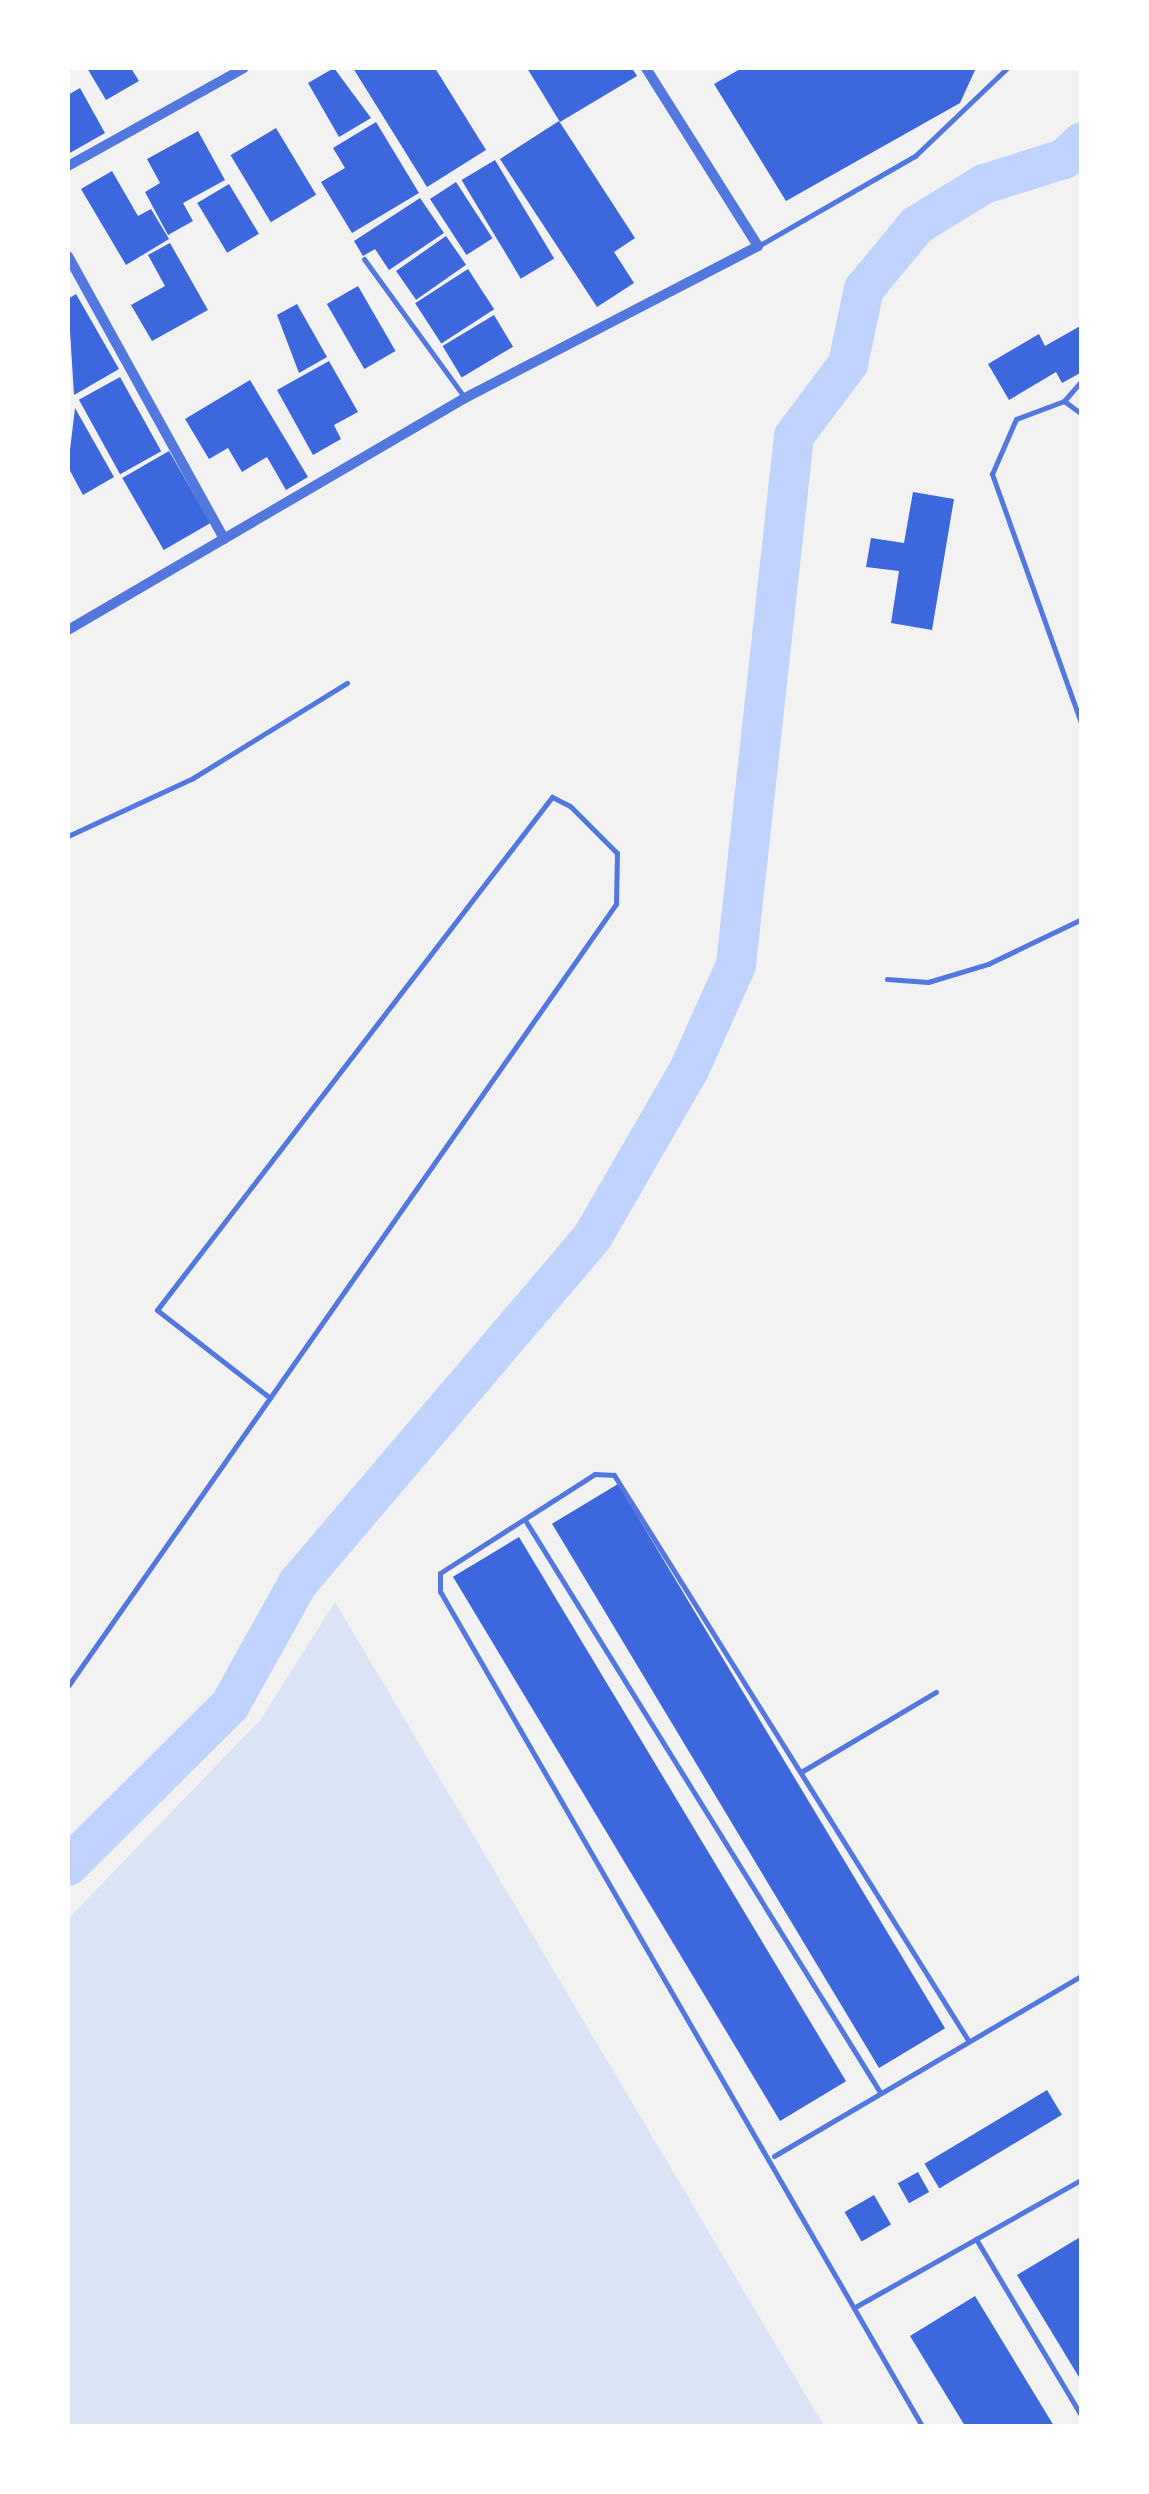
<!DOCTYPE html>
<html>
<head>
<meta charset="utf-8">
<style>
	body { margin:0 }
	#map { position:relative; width:1149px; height:2494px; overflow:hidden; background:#f2f2f2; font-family:Commissioner,sans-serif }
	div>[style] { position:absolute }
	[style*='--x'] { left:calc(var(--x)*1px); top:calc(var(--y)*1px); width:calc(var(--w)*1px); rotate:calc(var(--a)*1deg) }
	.green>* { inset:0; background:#dbe4f7 }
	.river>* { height:40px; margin:-20px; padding:0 20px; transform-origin:20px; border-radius:20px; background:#bfd3fe }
	.building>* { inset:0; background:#3d67dc; transform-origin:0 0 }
	.service>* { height:5px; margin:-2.5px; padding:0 2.5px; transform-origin:2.5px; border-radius:2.5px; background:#5277de }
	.minor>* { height:10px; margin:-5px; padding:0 5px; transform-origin:5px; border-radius:5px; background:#5277de }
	span { translate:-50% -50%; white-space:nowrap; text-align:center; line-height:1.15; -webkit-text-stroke:10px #fff; paint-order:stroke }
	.frame { position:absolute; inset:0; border:70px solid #fff; pointer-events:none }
</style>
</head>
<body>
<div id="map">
	<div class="green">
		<i style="clip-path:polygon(335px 1602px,824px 2426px,68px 2426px,68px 1919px,261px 1719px)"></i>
	</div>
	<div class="river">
		<i style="--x:68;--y:1866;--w:228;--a:-44.8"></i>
		<i style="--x:230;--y:1705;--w:140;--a:-60.9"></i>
		<i style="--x:298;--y:1583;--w:455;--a:-49.6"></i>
		<i style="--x:593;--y:1236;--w:192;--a:-60"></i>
		<i style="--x:689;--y:1070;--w:115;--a:-65.9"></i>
		<i style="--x:736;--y:965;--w:532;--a:-83.74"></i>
		<i style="--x:794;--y:436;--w:90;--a:-53.1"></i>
		<i style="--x:848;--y:364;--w:77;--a:-78"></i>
		<i style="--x:864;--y:289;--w:83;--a:-50.4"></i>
		<i style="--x:917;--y:225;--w:79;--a:-31.5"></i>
		<i style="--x:984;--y:184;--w:84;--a:-17.4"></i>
		<i style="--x:1064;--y:159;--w:25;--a:-43"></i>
	</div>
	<div class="building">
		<i style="clip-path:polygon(87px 68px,131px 68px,139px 81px,106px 100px)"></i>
		<i style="clip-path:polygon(334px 68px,371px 118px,339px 137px,308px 83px)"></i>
		<i style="clip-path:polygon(353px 68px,435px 68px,486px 150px,427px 187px)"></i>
		<i style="clip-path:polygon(527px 68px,632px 68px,637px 76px,560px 122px)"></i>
		<i style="clip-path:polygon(742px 68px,976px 68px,960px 103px,786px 201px,714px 84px)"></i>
		<i style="clip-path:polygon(80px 88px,105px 133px,68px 154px,68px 95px)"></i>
		<i style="clip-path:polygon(559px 121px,635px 238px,614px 252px,634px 283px,597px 307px,500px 159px)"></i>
		<i style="clip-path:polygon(376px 122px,419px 193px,352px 233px,321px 182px,345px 168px,333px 148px)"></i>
		<i style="left:276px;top:128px;width:78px;height:53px;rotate:59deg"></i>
		<i style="clip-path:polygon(198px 131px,225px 180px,183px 203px,193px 221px,168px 235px,145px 192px,160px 183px,147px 159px)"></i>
		<i style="left:495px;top:160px;width:115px;height:39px;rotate:59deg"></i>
		<i style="clip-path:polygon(112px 171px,138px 216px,151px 209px,169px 239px,126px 265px,81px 189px)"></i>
		<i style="left:456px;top:182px;width:67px;height:31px;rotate:57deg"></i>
		<i style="left:229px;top:184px;width:58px;height:37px;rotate:59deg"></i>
		<i style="clip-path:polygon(420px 198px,444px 233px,389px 270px,375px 249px,363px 256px,354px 241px)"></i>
		<i style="left:446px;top:236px;width:35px;height:61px;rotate:55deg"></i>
		<i style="clip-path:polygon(170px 243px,208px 310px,152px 341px,131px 305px,165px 286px,148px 255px)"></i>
		<i style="left:468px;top:269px;width:48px;height:63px;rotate:57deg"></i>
		<i style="left:358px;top:286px;width:75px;height:36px;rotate:60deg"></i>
		<i style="clip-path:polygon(76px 294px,119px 369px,74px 395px,68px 299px)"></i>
		<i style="clip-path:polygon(297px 304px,327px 357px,299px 373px,277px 315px)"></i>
		<i style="left:494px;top:315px;width:37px;height:60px;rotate:59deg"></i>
		<i style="clip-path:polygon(1082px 325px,1082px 372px,1062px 383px,1056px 372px,1009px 400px,988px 364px,1039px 334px,1045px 346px)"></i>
		<i style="clip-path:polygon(329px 361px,358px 412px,334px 425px,341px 439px,313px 455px,277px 390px)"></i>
		<i style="left:120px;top:377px;width:85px;height:47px;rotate:61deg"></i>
		<i style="clip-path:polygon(250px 380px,308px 477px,286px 490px,267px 457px,242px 472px,228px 448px,209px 459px,185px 419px)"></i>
		<i style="clip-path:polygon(75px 408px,114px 477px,83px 495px,68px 467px)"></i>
		<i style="left:169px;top:451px;width:83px;height:54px;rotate:60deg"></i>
		<i style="clip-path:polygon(913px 492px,954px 499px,932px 630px,891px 623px,899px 571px,866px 567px,871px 538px,904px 543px)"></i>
		<i style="left:618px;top:1484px;width:635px;height:77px;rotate:59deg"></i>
		<i style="left:519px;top:1537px;width:635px;height:77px;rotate:59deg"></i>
		<i style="left:1047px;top:2090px;width:29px;height:143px;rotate:59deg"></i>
		<i style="left:918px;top:2172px;width:23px;height:23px;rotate:61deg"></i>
		<i style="left:874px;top:2195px;width:34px;height:34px;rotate:60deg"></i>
		<i style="clip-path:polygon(1082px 2236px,1082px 2382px,1017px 2275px)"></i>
		<i style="clip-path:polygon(975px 2296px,1054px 2426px,965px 2426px,910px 2336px)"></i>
	</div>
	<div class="service">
		<i style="--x:760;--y:245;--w:179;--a:-29.9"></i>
		<i style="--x:915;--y:156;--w:127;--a:-43.7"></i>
		<i style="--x:364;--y:259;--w:172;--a:54"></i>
		<i style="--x:1064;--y:401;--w:51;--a:159.4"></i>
		<i style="--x:1016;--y:419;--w:60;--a:113.6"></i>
		<i style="--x:992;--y:474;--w:268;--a:70.3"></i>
		<i style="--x:1064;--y:401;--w:28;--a:-49"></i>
		<i style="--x:1064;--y:401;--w:22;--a:36"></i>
		<i style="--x:68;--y:836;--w:138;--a:-24.9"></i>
		<i style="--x:193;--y:778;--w:181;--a:-31.7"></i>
		<i style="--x:887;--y:979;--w:41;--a:4.2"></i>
		<i style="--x:928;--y:982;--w:63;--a:-16.7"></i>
		<i style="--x:988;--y:964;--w:104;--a:-25.6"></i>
		<i style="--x:525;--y:1520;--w:673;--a:58.18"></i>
		<i style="--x:68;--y:1686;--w:955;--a:-54.98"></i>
		<i style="--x:616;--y:904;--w:51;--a:-88.9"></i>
		<i style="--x:617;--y:853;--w:66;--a:-135"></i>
		<i style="--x:570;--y:806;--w:20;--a:-153"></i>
		<i style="--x:552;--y:797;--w:647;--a:127.6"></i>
		<i style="--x:157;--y:1310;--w:143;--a:37.9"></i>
		<i style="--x:801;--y:1772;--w:157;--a:-30.7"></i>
		<i style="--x:774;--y:2156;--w:357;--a:-30.4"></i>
		<i style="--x:976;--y:2239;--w:207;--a:59.2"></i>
		<i style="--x:857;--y:2306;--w:258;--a:-29.4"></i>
		<i style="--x:922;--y:2426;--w:964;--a:-120"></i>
		<i style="--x:440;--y:1591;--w:18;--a:-90"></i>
		<i style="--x:440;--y:1573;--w:184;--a:-32.6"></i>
		<i style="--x:595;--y:1474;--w:19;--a:3"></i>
		<i style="--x:614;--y:1475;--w:667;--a:57.93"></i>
	</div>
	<div class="minor">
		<i style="--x:68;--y:166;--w:201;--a:-29.1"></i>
		<i style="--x:68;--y:256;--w:323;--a:61.1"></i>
		<i style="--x:68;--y:630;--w:460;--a:-30.3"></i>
		<i style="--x:465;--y:398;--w:330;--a:-27.4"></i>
		<i style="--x:758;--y:246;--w:210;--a:-122.2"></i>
	</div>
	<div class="frame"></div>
</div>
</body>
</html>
